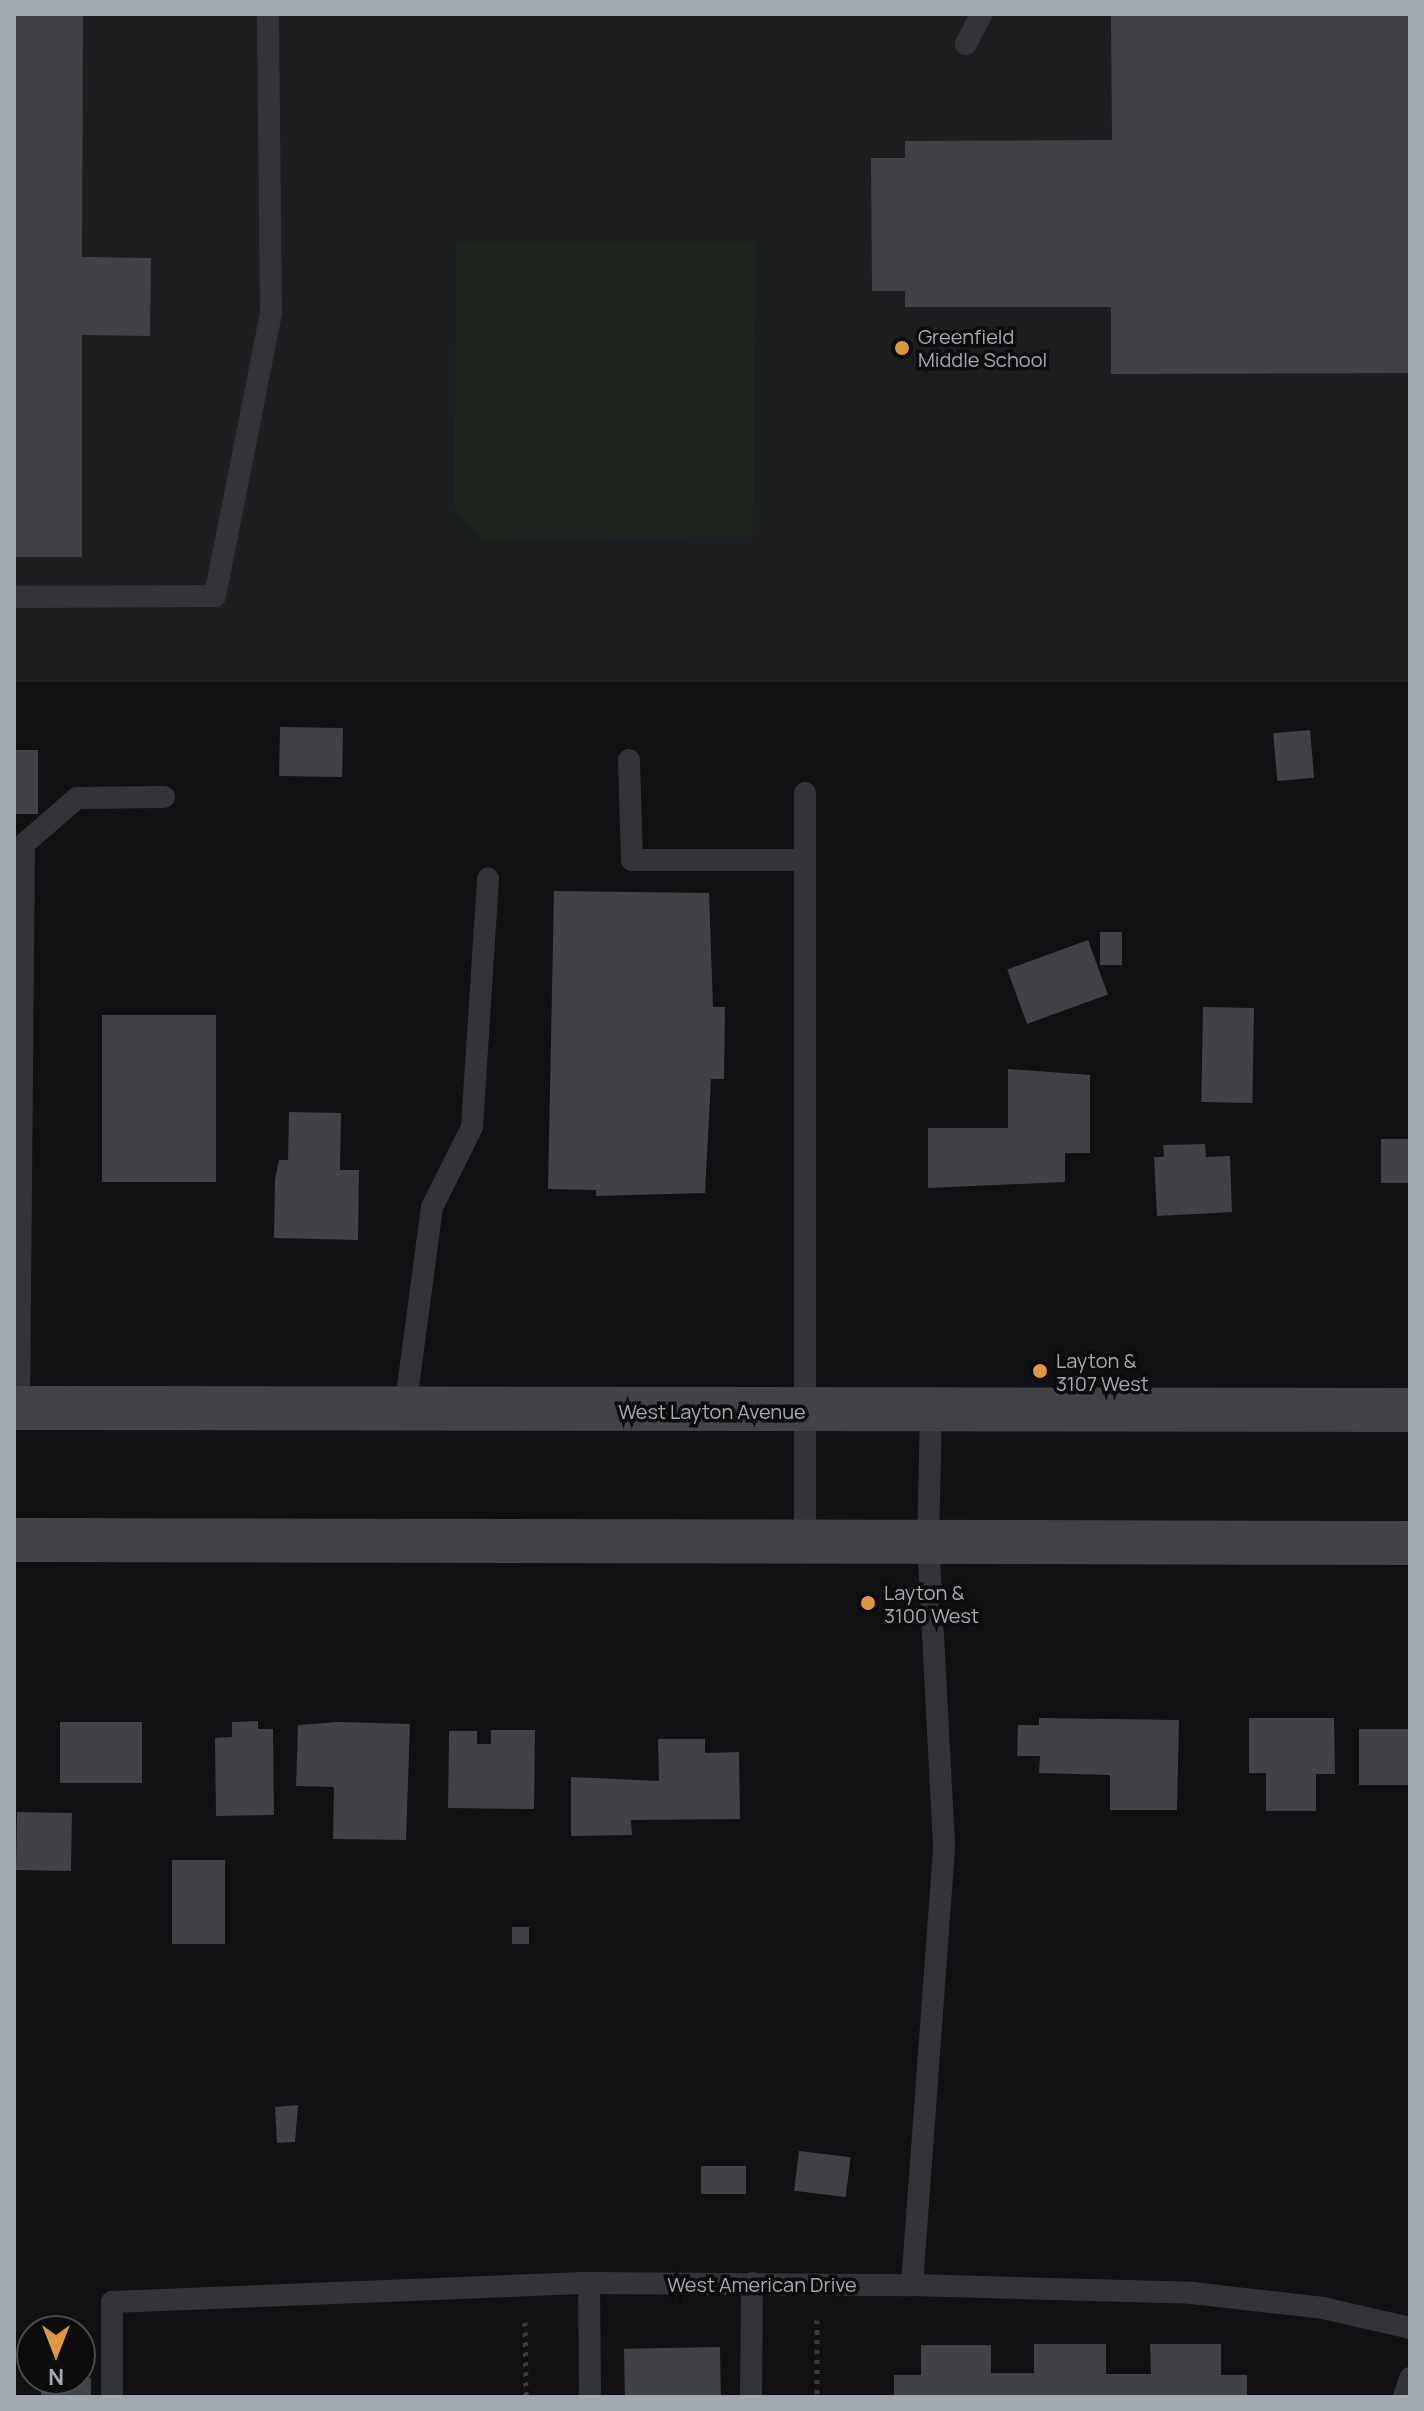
<!DOCTYPE html>
<html>
<head>
<meta charset="utf-8">
<style>
	body { margin:0 }
	#map { position:relative; width:1424px; height:2411px; overflow:hidden; background:#111113; font-family:Manrope,sans-serif }
	div>[style] { position:absolute }
	[style*='--x'] { left:calc(var(--x)*1px); top:calc(var(--y)*1px); width:calc(var(--w)*1px); rotate:calc(var(--a)*1deg) }
	.built>* { inset:0; background:#1d1e1f; transform-origin:0 0 }
	.green>* { inset:0; background:#1e251e }
	.building>* { inset:0; background:#404245; transform-origin:0 0 }
	.path>* { height:5px; margin-top:-2.5px; transform-origin:0; background:repeating-linear-gradient(90deg,#393b3e 0 4px,transparent 0 10px) }
	.service>* { height:22px; margin:-11px; padding:0 11px; transform-origin:11px; border-radius:11px; background:#333437 }
	.secondary>* { height:44px; margin:-22px; padding:0 22px; transform-origin:22px; border-radius:22px; background:#414347 }
	.dots>* { width:22px; height:22px; translate:-50% -50%; box-sizing:border-box; border:4px solid #0c0c0d; border-radius:50% }
	span { translate:-50% -50%; white-space:nowrap; text-align:center; line-height:1.15; -webkit-text-stroke:7px #0c0c0d; paint-order:stroke }
	.poi-label { font-size:20px; color:#a4aab2 }
	.left { translate:0 -50%; text-align:left }
	.street-label { font-size:20px; color:#a4aab2 }
	.frame { position:absolute; inset:0; border:16px solid #a4aab2; pointer-events:none }
	.north { position:absolute; left:16px; top:2315px; width:80px; height:80px; box-sizing:border-box; background:#0c0c0d; border:2px solid #494b4f; border-radius:50%; rotate:180deg; font-size:22px; font-weight:700; line-height:32px; text-align:center; color:#a4aab2 }
	.north::after { content:''; display:block; margin:auto; width:28px; height:36px; background:#de973e; clip-path:polygon(50% 0,100% 100%,50% 72%,0 100%) }
</style>
</head>
<body>
<div id="map">
	<div class="built">
		<i style="left:14px;top:14px;width:1396px;height:668px"></i>
	</div>
	<div class="green">
		<i style="clip-path:polygon(456px 242px,756px 242px,753px 537px,481px 539px,454px 508px)"></i>
	</div>
	<div class="building">
		<i style="clip-path:polygon(14px 14px,83px 14px,82px 257px,151px 258px,150px 336px,82px 335px,82px 557px,14px 557px)"></i>
		<i style="clip-path:polygon(1111px 14px,1410px 14px,1410px 373px,1111px 374px,1111px 307px,905px 307px,905px 291px,872px 291px,871px 158px,905px 158px,905px 141px,1112px 140px)"></i>
		<i style="left:280px;top:727px;width:63px;height:49px;rotate:1deg"></i>
		<i style="left:1310px;top:730px;width:48px;height:37px;rotate:85deg"></i>
		<i style="left:15px;top:750px;width:23px;height:64px"></i>
		<i style="clip-path:polygon(554px 891px,709px 893px,713px 1007px,725px 1007px,724px 1079px,711px 1079px,705px 1193px,596px 1196px,596px 1190px,548px 1189px)"></i>
		<i style="left:1100px;top:932px;width:22px;height:33px"></i>
		<i style="left:1088px;top:940px;width:58px;height:86px;rotate:70deg"></i>
		<i style="left:1203px;top:1007px;width:51px;height:95px;rotate:1deg"></i>
		<i style="left:102px;top:1015px;width:114px;height:167px"></i>
		<i style="clip-path:polygon(1008px 1069px,1090px 1075px,1090px 1153px,1065px 1153px,1065px 1182px,928px 1188px,928px 1128px,1008px 1128px)"></i>
		<i style="clip-path:polygon(289px 1112px,341px 1113px,340px 1170px,359px 1170px,358px 1240px,274px 1238px,275px 1179px,279px 1160px,288px 1160px)"></i>
		<i style="left:1381px;top:1139px;width:29px;height:44px"></i>
		<i style="clip-path:polygon(1205px 1144px,1206px 1157px,1230px 1156px,1232px 1212px,1157px 1216px,1154px 1157px,1164px 1157px,1163px 1145px)"></i>
		<i style="clip-path:polygon(1039px 1718px,1179px 1720px,1177px 1810px,1110px 1810px,1110px 1775px,1039px 1773px,1040px 1756px,1017px 1756px,1018px 1725px,1039px 1725px)"></i>
		<i style="clip-path:polygon(1249px 1718px,1334px 1718px,1335px 1774px,1316px 1774px,1316px 1811px,1266px 1811px,1266px 1773px,1249px 1773px)"></i>
		<i style="clip-path:polygon(258px 1721px,258px 1729px,273px 1729px,274px 1815px,216px 1816px,215px 1738px,232px 1737px,232px 1722px)"></i>
		<i style="left:60px;top:1722px;width:82px;height:61px"></i>
		<i style="clip-path:polygon(338px 1722px,410px 1724px,406px 1840px,333px 1839px,334px 1787px,296px 1786px,298px 1725px)"></i>
		<i style="left:1410px;top:1729px;width:56px;height:51px;rotate:90deg"></i>
		<i style="clip-path:polygon(491px 1730px,535px 1730px,534px 1809px,448px 1808px,449px 1731px,477px 1731px,477px 1744px,491px 1744px)"></i>
		<i style="clip-path:polygon(658px 1739px,705px 1739px,705px 1753px,739px 1752px,740px 1819px,631px 1820px,632px 1835px,571px 1836px,571px 1777px,659px 1781px)"></i>
		<i style="left:17px;top:1812px;width:55px;height:58px;rotate:1deg"></i>
		<i style="left:172px;top:1860px;width:53px;height:84px"></i>
		<i style="left:512px;top:1927px;width:17px;height:17px"></i>
		<i style="clip-path:polygon(298px 2105px,295px 2142px,277px 2143px,275px 2107px)"></i>
		<i style="left:799px;top:2151px;width:52px;height:40px;rotate:7deg"></i>
		<i style="left:746px;top:2166px;width:28px;height:45px;rotate:90deg"></i>
		<i style="clip-path:polygon(1034px 2344px,1106px 2344px,1106px 2374px,1151px 2374px,1150px 2344px,1221px 2344px,1221px 2375px,1247px 2375px,1247px 2397px,894px 2397px,894px 2375px,921px 2375px,921px 2345px,991px 2345px,991px 2373px,1034px 2373px)"></i>
		<i style="left:720px;top:2347px;width:50px;height:96px;rotate:89deg"></i>
		<i style="clip-path:polygon(80px 2378px,91px 2378px,91px 2397px,41px 2397px,41px 2379px)"></i>
	</div>
	<div class="path">
		<i style="--x:817;--y:2320;--w:77;--a:90"></i>
		<i style="--x:525;--y:2322;--w:75;--a:89.2"></i>
	</div>
	<div class="service">
		<i style="--x:966;--y:44;--w:34;--a:-63"></i>
		<i style="--x:14;--y:597;--w:201;--a:-0.3"></i>
		<i style="--x:215;--y:596;--w:288;--a:-78.8"></i>
		<i style="--x:271;--y:313;--w:299;--a:-90.6"></i>
		<i style="--x:629;--y:760;--w:100;--a:88.3"></i>
		<i style="--x:632;--y:860;--w:172;--a:0"></i>
		<i style="--x:805;--y:793;--w:750;--a:90"></i>
		<i style="--x:19;--y:1408;--w:564;--a:-89.49"></i>
		<i style="--x:24;--y:844;--w:70;--a:-41"></i>
		<i style="--x:77;--y:798;--w:87;--a:-0.7"></i>
		<i style="--x:405;--y:1409;--w:204;--a:-82.4"></i>
		<i style="--x:432;--y:1207;--w:89;--a:-63.4"></i>
		<i style="--x:472;--y:1127;--w:249;--a:-86.3"></i>
		<i style="--x:589;--y:2283;--w:114;--a:89.5"></i>
		<i style="--x:912;--y:2285;--w:441;--a:-85.8"></i>
		<i style="--x:944;--y:1845;--w:301;--a:-93"></i>
		<i style="--x:928;--y:1544;--w:132;--a:-88.7"></i>
		<i style="--x:112;--y:2397;--w:95;--a:-90"></i>
		<i style="--x:112;--y:2302;--w:477;--a:-2.3"></i>
		<i style="--x:589;--y:2283;--w:323;--a:0.4"></i>
		<i style="--x:912;--y:2285;--w:280;--a:1.6"></i>
		<i style="--x:1192;--y:2293;--w:132;--a:6.5"></i>
		<i style="--x:1323;--y:2308;--w:89;--a:12.9"></i>
		<i style="--x:751;--y:2397;--w:114;--a:-89.5"></i>
		<i style="--x:1404;--y:2397;--w:20;--a:-72"></i>
	</div>
	<div class="secondary">
		<i style="--x:14;--y:1408;--w:1396;--a:0.08"></i>
		<i style="--x:14;--y:1540;--w:1396;--a:0.12"></i>
	</div>
	<div class="dots">
		<i style="left:902px;top:348px;background:#de973e"></i>
		<i style="left:1040px;top:1371px;background:#de973e"></i>
		<i style="left:868px;top:1603px;background:#de973e"></i>
	</div>
	<div class="poi-label">
		<span class="left" style="left:918px;top:348px">Greenfield<br>Middle School</span>
		<span class="left" style="left:1056px;top:1372px">Layton &amp;<br>3107 West</span>
		<span class="left" style="left:884px;top:1604px">Layton &amp;<br>3100 West</span>
	</div>
	<div class="street-label">
		<span style="left:712px;top:1411px">West Layton Avenue</span>
		<span style="left:762px;top:2284px">West American Drive</span>
	</div>
	<div class="frame"></div>
	<div class="north">N</div>
</div>
</body>
</html>
